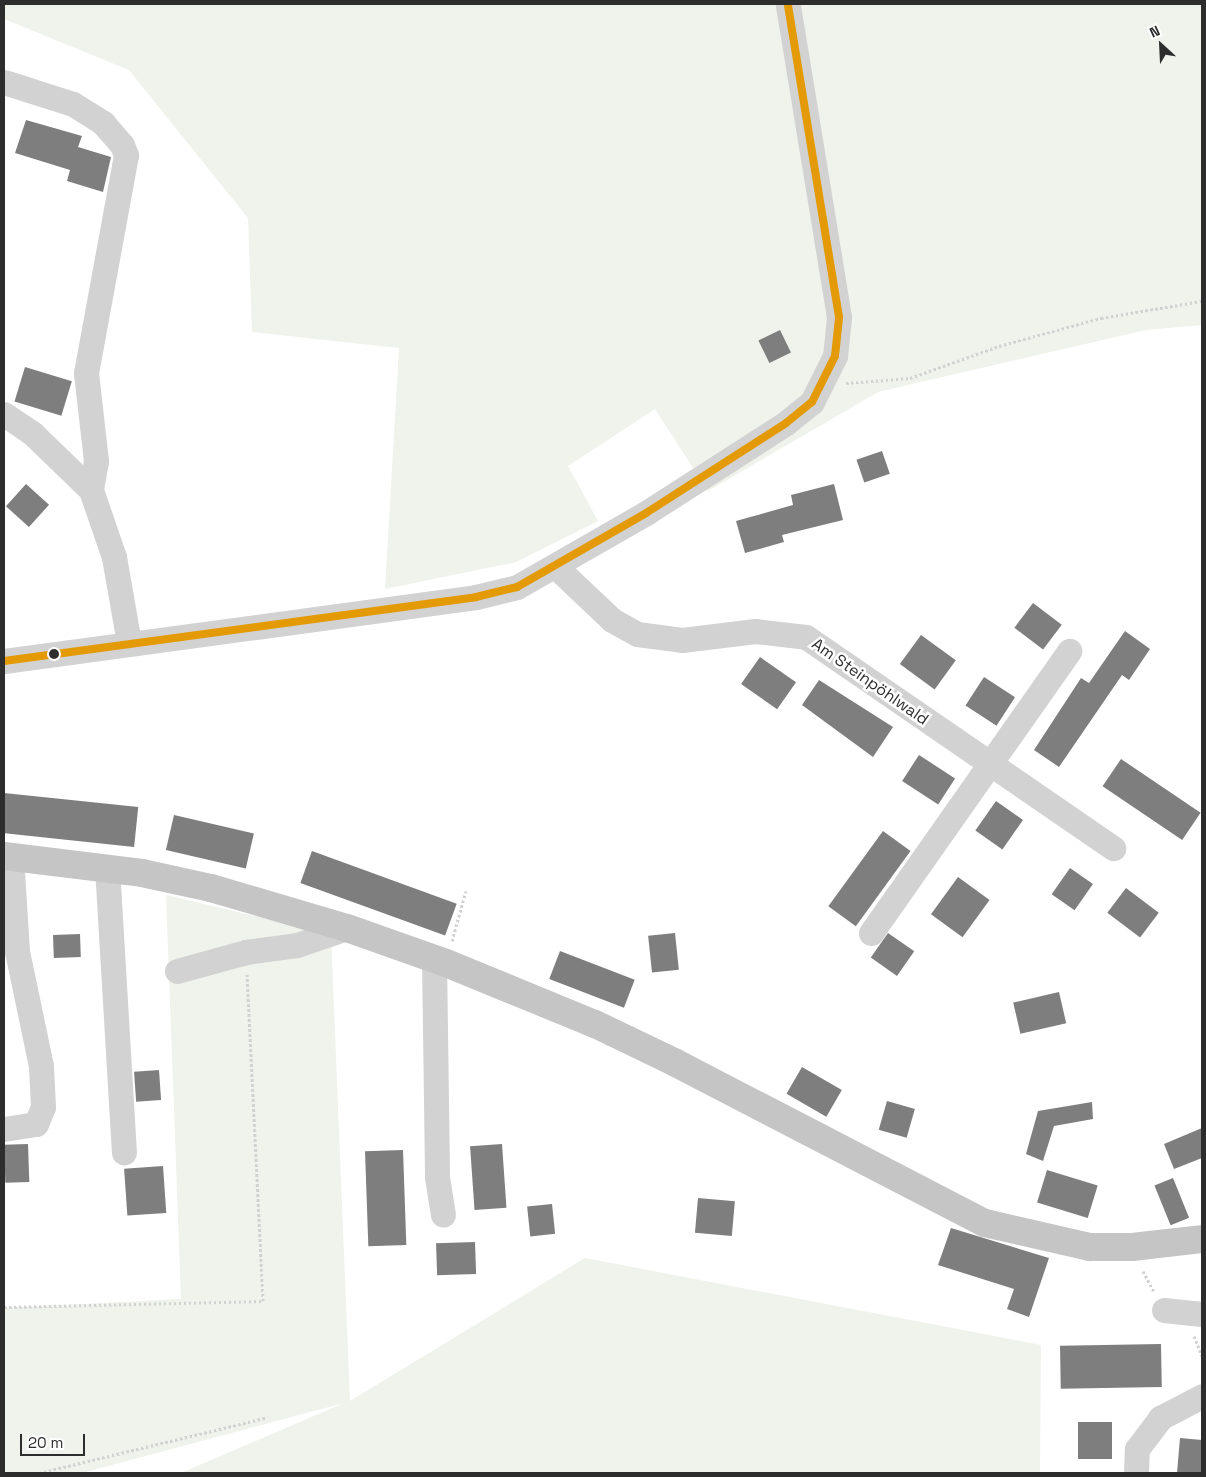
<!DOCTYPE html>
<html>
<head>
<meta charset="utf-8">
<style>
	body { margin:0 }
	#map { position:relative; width:1206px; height:1477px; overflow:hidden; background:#fff; font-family:"Space Grotesk",sans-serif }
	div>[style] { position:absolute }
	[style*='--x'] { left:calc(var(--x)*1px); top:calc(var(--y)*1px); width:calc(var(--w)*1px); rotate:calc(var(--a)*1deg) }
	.green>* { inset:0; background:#eff3eb }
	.building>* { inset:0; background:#7e7e7e; transform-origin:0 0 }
	.path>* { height:3px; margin-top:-1.5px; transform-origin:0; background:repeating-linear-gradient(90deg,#d2d2d2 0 2.5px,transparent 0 5px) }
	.minor>* { height:25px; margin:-12.5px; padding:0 12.5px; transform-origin:12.5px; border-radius:12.5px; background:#d2d2d2 }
	.major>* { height:28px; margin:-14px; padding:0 14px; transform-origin:14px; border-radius:14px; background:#c5c5c5 }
	.bus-1>* { height:8px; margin:-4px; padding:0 4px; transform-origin:4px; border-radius:4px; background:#e39a04 }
	.dots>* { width:14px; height:14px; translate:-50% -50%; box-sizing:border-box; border:2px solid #fff; border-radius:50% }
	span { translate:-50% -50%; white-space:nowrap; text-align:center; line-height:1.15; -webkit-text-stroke:5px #fff; paint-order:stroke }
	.street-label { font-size:16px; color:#2d2d2d }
	.frame { position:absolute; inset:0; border:5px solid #2d2d2d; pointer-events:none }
	.north { position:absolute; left:1136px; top:20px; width:50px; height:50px; -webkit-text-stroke:4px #fff; paint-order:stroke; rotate:335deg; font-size:14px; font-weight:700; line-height:20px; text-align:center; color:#2d2d2d }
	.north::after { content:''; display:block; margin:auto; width:18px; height:22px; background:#2d2d2d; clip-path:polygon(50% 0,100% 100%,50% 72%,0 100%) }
	.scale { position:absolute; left:20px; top:1434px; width:65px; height:22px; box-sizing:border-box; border:2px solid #2d2d2d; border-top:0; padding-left:6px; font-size:15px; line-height:18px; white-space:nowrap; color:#2d2d2d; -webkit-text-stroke:4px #fff; paint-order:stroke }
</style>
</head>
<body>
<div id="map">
	<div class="green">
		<i style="clip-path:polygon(4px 4px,1202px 4px,1202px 325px,1146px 330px,878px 392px,708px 491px,655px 409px,568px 466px,598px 521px,516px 562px,385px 589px,399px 348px,252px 332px,248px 218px,129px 70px,4px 19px)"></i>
		<i style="clip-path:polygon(166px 895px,331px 934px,350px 1401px,585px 1258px,1041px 1345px,1040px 1473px,181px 1473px,344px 1403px,82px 1473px,4px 1473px,4px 1308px,181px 1299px)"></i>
	</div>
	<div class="building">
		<i style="clip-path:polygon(26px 120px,82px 136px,78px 147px,111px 157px,103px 192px,67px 181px,70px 170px,15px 153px)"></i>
		<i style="left:780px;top:330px;width:25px;height:24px;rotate:64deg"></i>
		<i style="left:25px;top:367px;width:49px;height:36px;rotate:17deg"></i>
		<i style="left:882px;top:451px;width:24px;height:27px;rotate:71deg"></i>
		<i style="left:26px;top:484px;width:31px;height:30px;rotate:42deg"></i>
		<i style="clip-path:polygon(834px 484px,843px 520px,782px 535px,784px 542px,745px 553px,736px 521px,793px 505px,791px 495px)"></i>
		<i style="left:1033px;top:603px;width:36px;height:31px;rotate:37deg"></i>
		<i style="clip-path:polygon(1125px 631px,1150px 649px,1129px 680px,1122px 675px,1059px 767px,1034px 750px,1081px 678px,1089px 683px)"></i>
		<i style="left:921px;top:635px;width:43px;height:36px;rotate:36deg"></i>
		<i style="left:760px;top:657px;width:44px;height:33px;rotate:35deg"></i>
		<i style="left:984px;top:677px;width:37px;height:34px;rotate:33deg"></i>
		<i style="clip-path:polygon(819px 680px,893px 727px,873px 757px,802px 705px)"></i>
		<i style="left:919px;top:755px;width:43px;height:31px;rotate:33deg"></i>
		<i style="left:1121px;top:759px;width:96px;height:33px;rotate:34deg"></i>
		<i style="left:4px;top:793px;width:135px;height:40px;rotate:6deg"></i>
		<i style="left:996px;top:801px;width:33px;height:36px;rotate:35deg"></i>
		<i style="left:174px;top:815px;width:82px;height:36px;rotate:13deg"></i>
		<i style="left:883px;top:831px;width:34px;height:93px;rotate:36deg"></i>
		<i style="left:312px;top:851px;width:154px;height:34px;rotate:20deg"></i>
		<i style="left:1070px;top:868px;width:28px;height:32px;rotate:35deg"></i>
		<i style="left:958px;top:877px;width:39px;height:46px;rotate:36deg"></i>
		<i style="left:1126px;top:888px;width:41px;height:31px;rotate:37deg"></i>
		<i style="left:675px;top:933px;width:37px;height:27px;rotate:84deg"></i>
		<i style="left:888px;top:933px;width:32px;height:30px;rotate:35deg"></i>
		<i style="left:80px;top:934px;width:23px;height:27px;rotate:88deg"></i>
		<i style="left:560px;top:951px;width:80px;height:30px;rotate:21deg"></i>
		<i style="left:1059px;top:992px;width:32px;height:47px;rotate:77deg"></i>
		<i style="left:802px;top:1067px;width:46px;height:31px;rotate:30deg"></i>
		<i style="left:159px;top:1070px;width:30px;height:25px;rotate:86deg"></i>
		<i style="left:887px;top:1101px;width:29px;height:30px;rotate:16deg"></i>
		<i style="clip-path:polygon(1092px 1102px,1093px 1119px,1054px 1126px,1043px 1161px,1026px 1154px,1038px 1111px)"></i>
		<i style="clip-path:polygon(1202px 1128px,1202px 1158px,1174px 1169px,1164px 1144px)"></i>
		<i style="left:28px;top:1144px;width:38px;height:24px;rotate:88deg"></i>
		<i style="left:502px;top:1144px;width:64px;height:32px;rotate:86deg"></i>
		<i style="left:403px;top:1150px;width:95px;height:38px;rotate:88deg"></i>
		<i style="left:163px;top:1166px;width:47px;height:39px;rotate:86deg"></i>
		<i style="left:1047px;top:1170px;width:53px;height:34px;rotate:17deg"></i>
		<i style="left:1173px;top:1178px;width:43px;height:20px;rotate:68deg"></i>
		<i style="left:698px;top:1198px;width:37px;height:35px;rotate:5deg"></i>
		<i style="left:552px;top:1204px;width:30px;height:25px;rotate:84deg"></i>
		<i style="clip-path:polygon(951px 1228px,1049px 1258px,1029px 1317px,1007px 1309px,1014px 1289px,938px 1265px)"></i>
		<i style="left:475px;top:1242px;width:32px;height:39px;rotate:88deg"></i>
		<i style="left:1161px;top:1344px;width:43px;height:101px;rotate:89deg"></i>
		<i style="left:1078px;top:1422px;width:34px;height:37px"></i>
		<i style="clip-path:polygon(1180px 1438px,1202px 1440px,1202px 1473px,1177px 1473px)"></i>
	</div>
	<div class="path">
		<i style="--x:846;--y:383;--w:64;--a:-4.5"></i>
		<i style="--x:910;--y:378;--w:95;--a:-19.8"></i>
		<i style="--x:999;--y:346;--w:106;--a:-15.4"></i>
		<i style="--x:1101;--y:318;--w:102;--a:-9.6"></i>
		<i style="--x:452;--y:941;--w:52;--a:-74.4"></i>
		<i style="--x:1143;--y:1271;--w:24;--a:62"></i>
		<i style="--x:4;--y:1307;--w:259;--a:-1.3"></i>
		<i style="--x:263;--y:1301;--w:327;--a:-92.8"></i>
		<i style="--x:1194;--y:1336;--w:22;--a:68"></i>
		<i style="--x:39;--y:1473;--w:233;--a:-13.7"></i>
	</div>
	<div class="minor">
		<i style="--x:4;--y:82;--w:72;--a:17.7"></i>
		<i style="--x:73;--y:104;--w:36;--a:32"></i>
		<i style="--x:103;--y:123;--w:29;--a:49"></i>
		<i style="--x:122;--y:145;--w:11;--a:68"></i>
		<i style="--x:126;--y:155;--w:222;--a:100.4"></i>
		<i style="--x:86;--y:373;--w:89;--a:83.5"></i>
		<i style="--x:96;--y:461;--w:29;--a:100"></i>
		<i style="--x:4;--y:414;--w:34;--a:34"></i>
		<i style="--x:32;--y:433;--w:82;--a:44"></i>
		<i style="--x:91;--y:490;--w:71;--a:71.1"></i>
		<i style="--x:114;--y:557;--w:87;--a:80.1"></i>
		<i style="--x:556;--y:567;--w:77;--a:43.4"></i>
		<i style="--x:612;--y:620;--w:29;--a:29"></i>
		<i style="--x:637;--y:634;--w:45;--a:7.6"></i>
		<i style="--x:682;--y:640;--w:74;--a:-7"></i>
		<i style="--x:755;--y:631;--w:51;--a:6.7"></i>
		<i style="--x:806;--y:637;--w:373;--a:34.5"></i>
		<i style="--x:4;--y:661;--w:476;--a:-7.7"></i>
		<i style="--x:476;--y:597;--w:42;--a:-13.7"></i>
		<i style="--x:517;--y:587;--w:149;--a:-29.8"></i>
		<i style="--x:646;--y:513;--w:166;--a:-32.7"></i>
		<i style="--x:786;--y:423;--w:33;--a:-39"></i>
		<i style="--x:812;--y:402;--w:51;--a:-63.4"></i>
		<i style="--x:835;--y:356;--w:39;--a:-84"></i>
		<i style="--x:839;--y:317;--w:317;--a:-99.3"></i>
		<i style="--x:107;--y:867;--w:286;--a:86.6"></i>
		<i style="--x:871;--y:933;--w:345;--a:-54.9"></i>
		<i style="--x:434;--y:958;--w:219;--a:89.2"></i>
		<i style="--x:437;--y:1177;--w:38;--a:81"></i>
		<i style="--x:177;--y:971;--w:72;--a:-15.4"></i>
		<i style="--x:246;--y:952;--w:51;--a:-7.8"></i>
		<i style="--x:297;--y:945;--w:53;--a:-18.8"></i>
		<i style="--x:4;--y:1129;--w:32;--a:-9"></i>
		<i style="--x:36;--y:1124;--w:18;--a:-68"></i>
		<i style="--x:43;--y:1107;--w:41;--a:-92.8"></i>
		<i style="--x:41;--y:1066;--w:117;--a:-101.8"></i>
		<i style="--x:17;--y:951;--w:95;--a:-93.6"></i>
		<i style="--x:1164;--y:1310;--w:38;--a:6"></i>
		<i style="--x:1136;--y:1473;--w:24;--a:-88"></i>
		<i style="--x:1137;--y:1449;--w:39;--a:-53"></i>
		<i style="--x:1160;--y:1418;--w:47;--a:-27.6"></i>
	</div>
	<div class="major">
		<i style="--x:4;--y:856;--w:139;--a:7"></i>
		<i style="--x:142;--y:873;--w:71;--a:12.3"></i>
		<i style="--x:211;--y:888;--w:142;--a:16.4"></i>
		<i style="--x:347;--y:928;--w:105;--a:19.5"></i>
		<i style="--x:446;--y:963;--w:161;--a:22.3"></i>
		<i style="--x:595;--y:1024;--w:88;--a:25.7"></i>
		<i style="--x:674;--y:1062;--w:350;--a:27.4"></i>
		<i style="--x:985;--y:1223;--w:108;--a:12.9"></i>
		<i style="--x:1090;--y:1247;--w:42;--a:0"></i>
		<i style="--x:1132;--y:1247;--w:70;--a:-6.5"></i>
	</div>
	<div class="bus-1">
		<i style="--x:4;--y:661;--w:476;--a:-7.7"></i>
		<i style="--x:476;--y:597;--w:42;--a:-13.7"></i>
		<i style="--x:517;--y:587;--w:149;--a:-29.8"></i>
		<i style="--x:646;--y:513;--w:166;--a:-32.7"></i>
		<i style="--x:786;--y:423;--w:33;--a:-39"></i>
		<i style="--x:812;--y:402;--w:51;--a:-63.4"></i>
		<i style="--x:835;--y:356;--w:39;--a:-84"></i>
		<i style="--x:839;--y:317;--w:317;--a:-99.3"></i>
	</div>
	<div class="dots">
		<i style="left:54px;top:654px;background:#2d2d2d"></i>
	</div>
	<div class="street-label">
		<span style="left:870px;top:682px;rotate:35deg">Am Steinpöhlwald</span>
	</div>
	<div class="frame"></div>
	<div class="north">N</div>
	<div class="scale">20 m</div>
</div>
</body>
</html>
